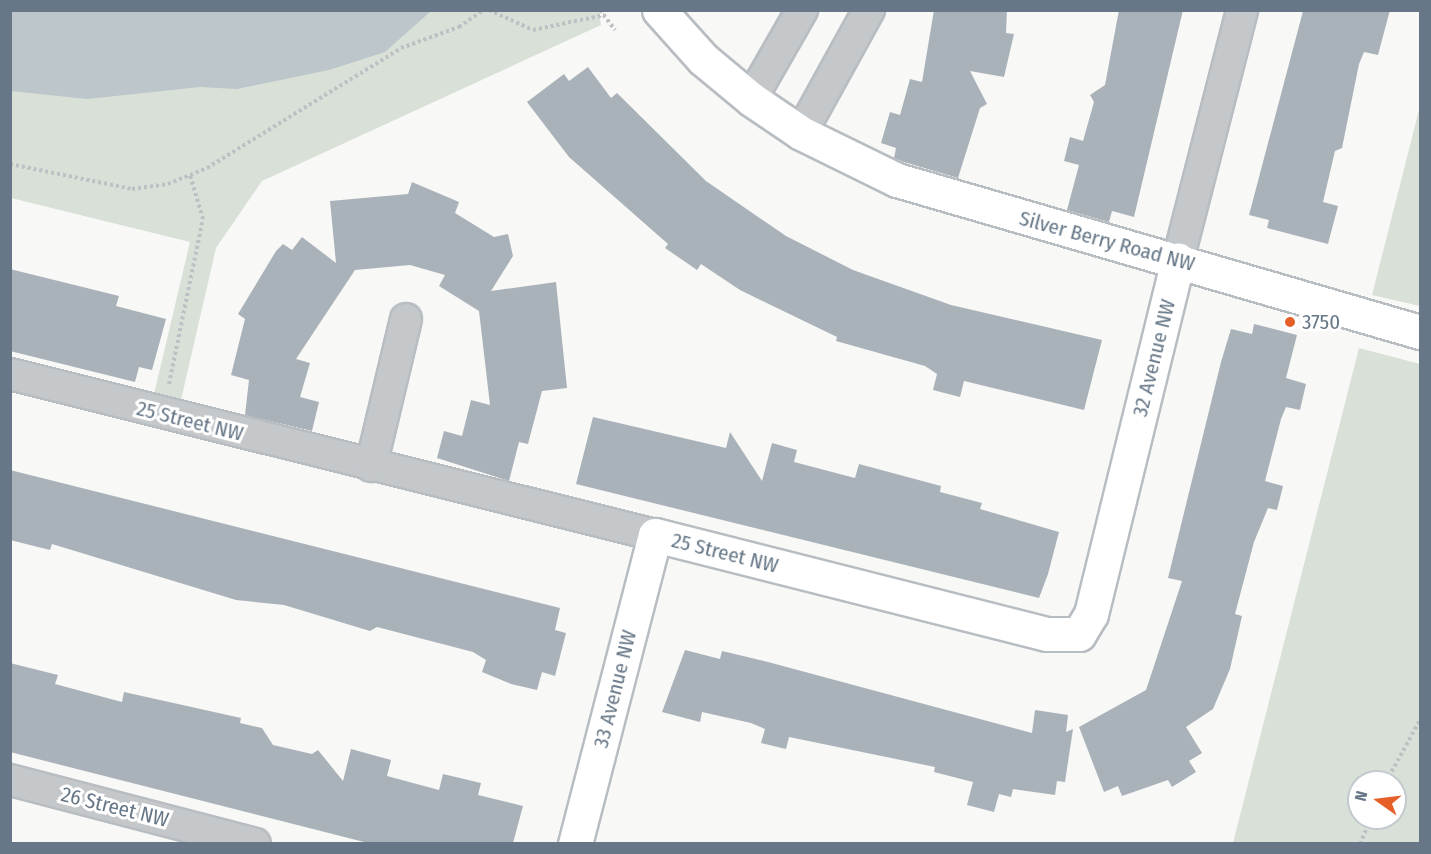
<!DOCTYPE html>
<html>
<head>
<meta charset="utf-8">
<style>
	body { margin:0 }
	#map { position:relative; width:1431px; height:854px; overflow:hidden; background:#f8f8f6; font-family:"Fira Sans Condensed",sans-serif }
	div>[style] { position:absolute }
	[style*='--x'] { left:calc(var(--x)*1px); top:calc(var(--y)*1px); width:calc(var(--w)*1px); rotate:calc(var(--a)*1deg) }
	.green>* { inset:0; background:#d9e0d7 }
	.water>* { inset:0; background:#bcc6cb }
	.building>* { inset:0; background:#aab2b9 }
	.path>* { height:4px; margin-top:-2px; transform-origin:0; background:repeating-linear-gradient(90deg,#bec0c3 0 3px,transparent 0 6px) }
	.roads { filter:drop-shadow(2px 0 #b8bdc2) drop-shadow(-2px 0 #b8bdc2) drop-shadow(0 2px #b8bdc2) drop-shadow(0 -2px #b8bdc2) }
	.street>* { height:30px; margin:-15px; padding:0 15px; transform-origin:15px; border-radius:15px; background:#c4c8cb }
	.secondary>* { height:33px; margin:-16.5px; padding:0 16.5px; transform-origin:16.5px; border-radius:16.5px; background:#fff }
	.dots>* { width:16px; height:16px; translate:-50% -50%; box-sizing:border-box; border:3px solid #fff; border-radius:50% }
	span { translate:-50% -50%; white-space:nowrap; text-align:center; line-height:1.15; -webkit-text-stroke:6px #fff; paint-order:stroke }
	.street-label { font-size:21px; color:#677787 }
	.poi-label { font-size:21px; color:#677787 }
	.left { translate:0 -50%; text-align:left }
	.frame { position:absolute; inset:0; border:12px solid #677787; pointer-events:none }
	.north { position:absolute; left:1347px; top:770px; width:60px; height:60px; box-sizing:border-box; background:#fff; border:2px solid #c2c9cf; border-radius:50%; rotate:284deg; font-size:16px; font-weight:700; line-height:24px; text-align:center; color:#677787 }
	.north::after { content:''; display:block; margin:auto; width:21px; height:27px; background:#e65f28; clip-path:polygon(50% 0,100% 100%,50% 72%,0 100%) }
</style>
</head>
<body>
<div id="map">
	<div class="green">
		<i style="clip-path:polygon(11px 11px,599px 11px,601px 25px,262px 181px,216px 248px,181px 400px,154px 394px,190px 242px,11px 198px)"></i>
		<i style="clip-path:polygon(1420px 106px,1420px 306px,1372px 295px)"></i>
		<i style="clip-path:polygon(evenodd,1359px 348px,1420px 364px,1420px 843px,1233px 843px,1359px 348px,1359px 782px,1395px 782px,1395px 818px,1359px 818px,1359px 782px)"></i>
	</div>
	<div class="water">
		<i style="clip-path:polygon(11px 10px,431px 10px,431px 11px,385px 52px,329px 70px,237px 89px,200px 87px,87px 99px,11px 91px)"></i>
	</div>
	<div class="building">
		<i style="clip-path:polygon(934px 10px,1007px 10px,1006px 33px,1014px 34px,1004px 77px,970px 71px,987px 104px,980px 108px,958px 178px,904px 162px,894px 158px,896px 148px,881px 143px,890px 112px,900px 115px,910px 79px,922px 82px)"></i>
		<i style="clip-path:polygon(1119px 10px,1183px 10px,1134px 217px,1112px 211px,1109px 222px,1067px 210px,1079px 165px,1064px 161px,1070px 137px,1083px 141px,1094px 102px,1090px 95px,1105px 85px)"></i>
		<i style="clip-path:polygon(1390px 10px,1378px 55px,1364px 52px,1359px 64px,1342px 148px,1335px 151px,1323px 202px,1338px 206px,1328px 244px,1267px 228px,1269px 220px,1249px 215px,1303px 11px)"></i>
		<i style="clip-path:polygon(588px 67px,611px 98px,617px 93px,706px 181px,786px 236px,853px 270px,951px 305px,1102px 340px,1084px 410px,964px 381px,960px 397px,933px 390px,937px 374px,925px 366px,836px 341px,837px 337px,740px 290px,701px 264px,697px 270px,665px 248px,668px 244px,569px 157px,527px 102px,564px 74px,569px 81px)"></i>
		<i style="clip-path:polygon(412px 182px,459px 202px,455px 213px,494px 237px,508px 234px,513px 256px,491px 291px,556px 282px,567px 388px,542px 391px,528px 444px,519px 442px,509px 481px,437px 458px,444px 431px,462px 436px,471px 400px,490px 405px,479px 311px,439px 286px,445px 275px,410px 265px,355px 270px,296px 359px,310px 363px,300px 397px,319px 402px,312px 431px,245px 415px,249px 380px,231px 375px,245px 319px,238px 314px,276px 251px,283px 244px,292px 250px,302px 237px,336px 263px,330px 201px,408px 194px)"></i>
		<i style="clip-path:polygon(10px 269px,119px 296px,116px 306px,166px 319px,152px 370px,139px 367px,135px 382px,10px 351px)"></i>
		<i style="clip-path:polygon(1254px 324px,1297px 335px,1286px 378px,1306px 384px,1300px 410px,1286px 407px,1281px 419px,1265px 481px,1283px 486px,1277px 510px,1268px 508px,1254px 542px,1235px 614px,1242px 616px,1230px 669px,1213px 709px,1186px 727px,1202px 753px,1189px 761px,1196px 772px,1172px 787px,1168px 780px,1122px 796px,1118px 786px,1104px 792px,1079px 727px,1146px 690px,1182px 581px,1168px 578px,1221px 362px,1231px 329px,1252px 334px)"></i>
		<i style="clip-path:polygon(593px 417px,726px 448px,730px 432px,762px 481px,772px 443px,797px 450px,794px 462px,855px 478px,859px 464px,941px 486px,940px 492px,982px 503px,980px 509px,1059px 532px,1048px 574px,1039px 598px,576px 484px)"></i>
		<i style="clip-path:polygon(10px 470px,560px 608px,555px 630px,566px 633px,555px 676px,542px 672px,537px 690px,511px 684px,482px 672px,486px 660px,473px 652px,377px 627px,370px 631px,284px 605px,236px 600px,52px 544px,50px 550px,10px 540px)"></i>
		<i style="clip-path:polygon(685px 650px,720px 659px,722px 651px,768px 662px,1032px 733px,1035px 710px,1068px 715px,1066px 732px,1073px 729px,1065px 782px,1057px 781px,1055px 795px,1013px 789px,1011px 797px,999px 794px,994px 812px,967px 805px,973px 782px,934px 772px,935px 767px,789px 737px,786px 749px,761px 743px,765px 729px,751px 723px,702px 712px,700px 722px,662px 712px)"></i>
		<i style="clip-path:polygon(10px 663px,58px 675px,55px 684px,122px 702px,124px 692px,241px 718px,240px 723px,262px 728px,273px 745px,312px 754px,318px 750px,343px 781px,351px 749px,391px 760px,387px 776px,439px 790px,443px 774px,481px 783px,478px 795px,523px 806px,513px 843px,368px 843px,10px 752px)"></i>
	</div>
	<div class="path">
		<i style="--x:489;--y:10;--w:48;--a:24.4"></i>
		<i style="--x:533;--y:30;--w:73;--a:-11.9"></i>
		<i style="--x:600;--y:10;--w:25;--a:53"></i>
		<i style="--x:10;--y:164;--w:125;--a:11.6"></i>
		<i style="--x:132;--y:189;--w:36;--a:-8"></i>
		<i style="--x:168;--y:184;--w:42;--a:-22.3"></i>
		<i style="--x:207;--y:168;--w:228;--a:-31.7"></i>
		<i style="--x:401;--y:48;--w:62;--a:-19.9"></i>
		<i style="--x:459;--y:27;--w:29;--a:-35"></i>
		<i style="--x:169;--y:384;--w:168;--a:-78.4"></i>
		<i style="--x:203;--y:219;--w:46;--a:-106.5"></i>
		<i style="--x:1386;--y:782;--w:71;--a:-61.3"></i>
		<i style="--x:1360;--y:844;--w:28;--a:-67"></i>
	</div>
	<div class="roads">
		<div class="street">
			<i style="--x:751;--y:99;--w:103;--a:-60.2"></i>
			<i style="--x:801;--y:133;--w:141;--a:-61.1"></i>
			<i style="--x:1178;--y:260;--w:258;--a:-75.6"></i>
			<i style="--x:10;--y:374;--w:665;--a:14.02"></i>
			<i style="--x:371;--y:466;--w:151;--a:-76.6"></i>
			<i style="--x:10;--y:780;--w:253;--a:14.6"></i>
		</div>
		<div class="secondary">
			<i style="--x:659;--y:10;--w:66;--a:48.1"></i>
			<i style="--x:703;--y:59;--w:62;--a:39.8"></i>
			<i style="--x:751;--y:99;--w:60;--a:34.2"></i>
			<i style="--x:801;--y:133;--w:107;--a:26.1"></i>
			<i style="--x:897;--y:180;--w:545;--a:16.21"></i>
			<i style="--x:575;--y:844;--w:319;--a:-75.5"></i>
			<i style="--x:655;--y:535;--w:404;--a:14.2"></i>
			<i style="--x:1047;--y:634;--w:32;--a:0"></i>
			<i style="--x:1079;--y:634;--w:23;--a:-59"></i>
			<i style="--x:1091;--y:614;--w:365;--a:-76.2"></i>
		</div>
	</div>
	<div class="dots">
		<i style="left:1290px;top:322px;background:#e65f28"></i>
	</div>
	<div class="street-label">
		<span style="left:1107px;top:241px;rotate:15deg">Silver Berry Road NW</span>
		<span style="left:1154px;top:358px;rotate:-76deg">32 Avenue NW</span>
		<span style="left:190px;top:421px;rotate:14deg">25 Street NW</span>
		<span style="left:725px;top:553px;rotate:14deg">25 Street NW</span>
		<span style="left:615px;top:689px;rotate:-76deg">33 Avenue NW</span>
		<span style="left:115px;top:807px;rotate:14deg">26 Street NW</span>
	</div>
	<div class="poi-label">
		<span class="left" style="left:1302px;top:322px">3750</span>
	</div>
	<div class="frame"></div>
	<div class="north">N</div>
</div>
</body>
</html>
